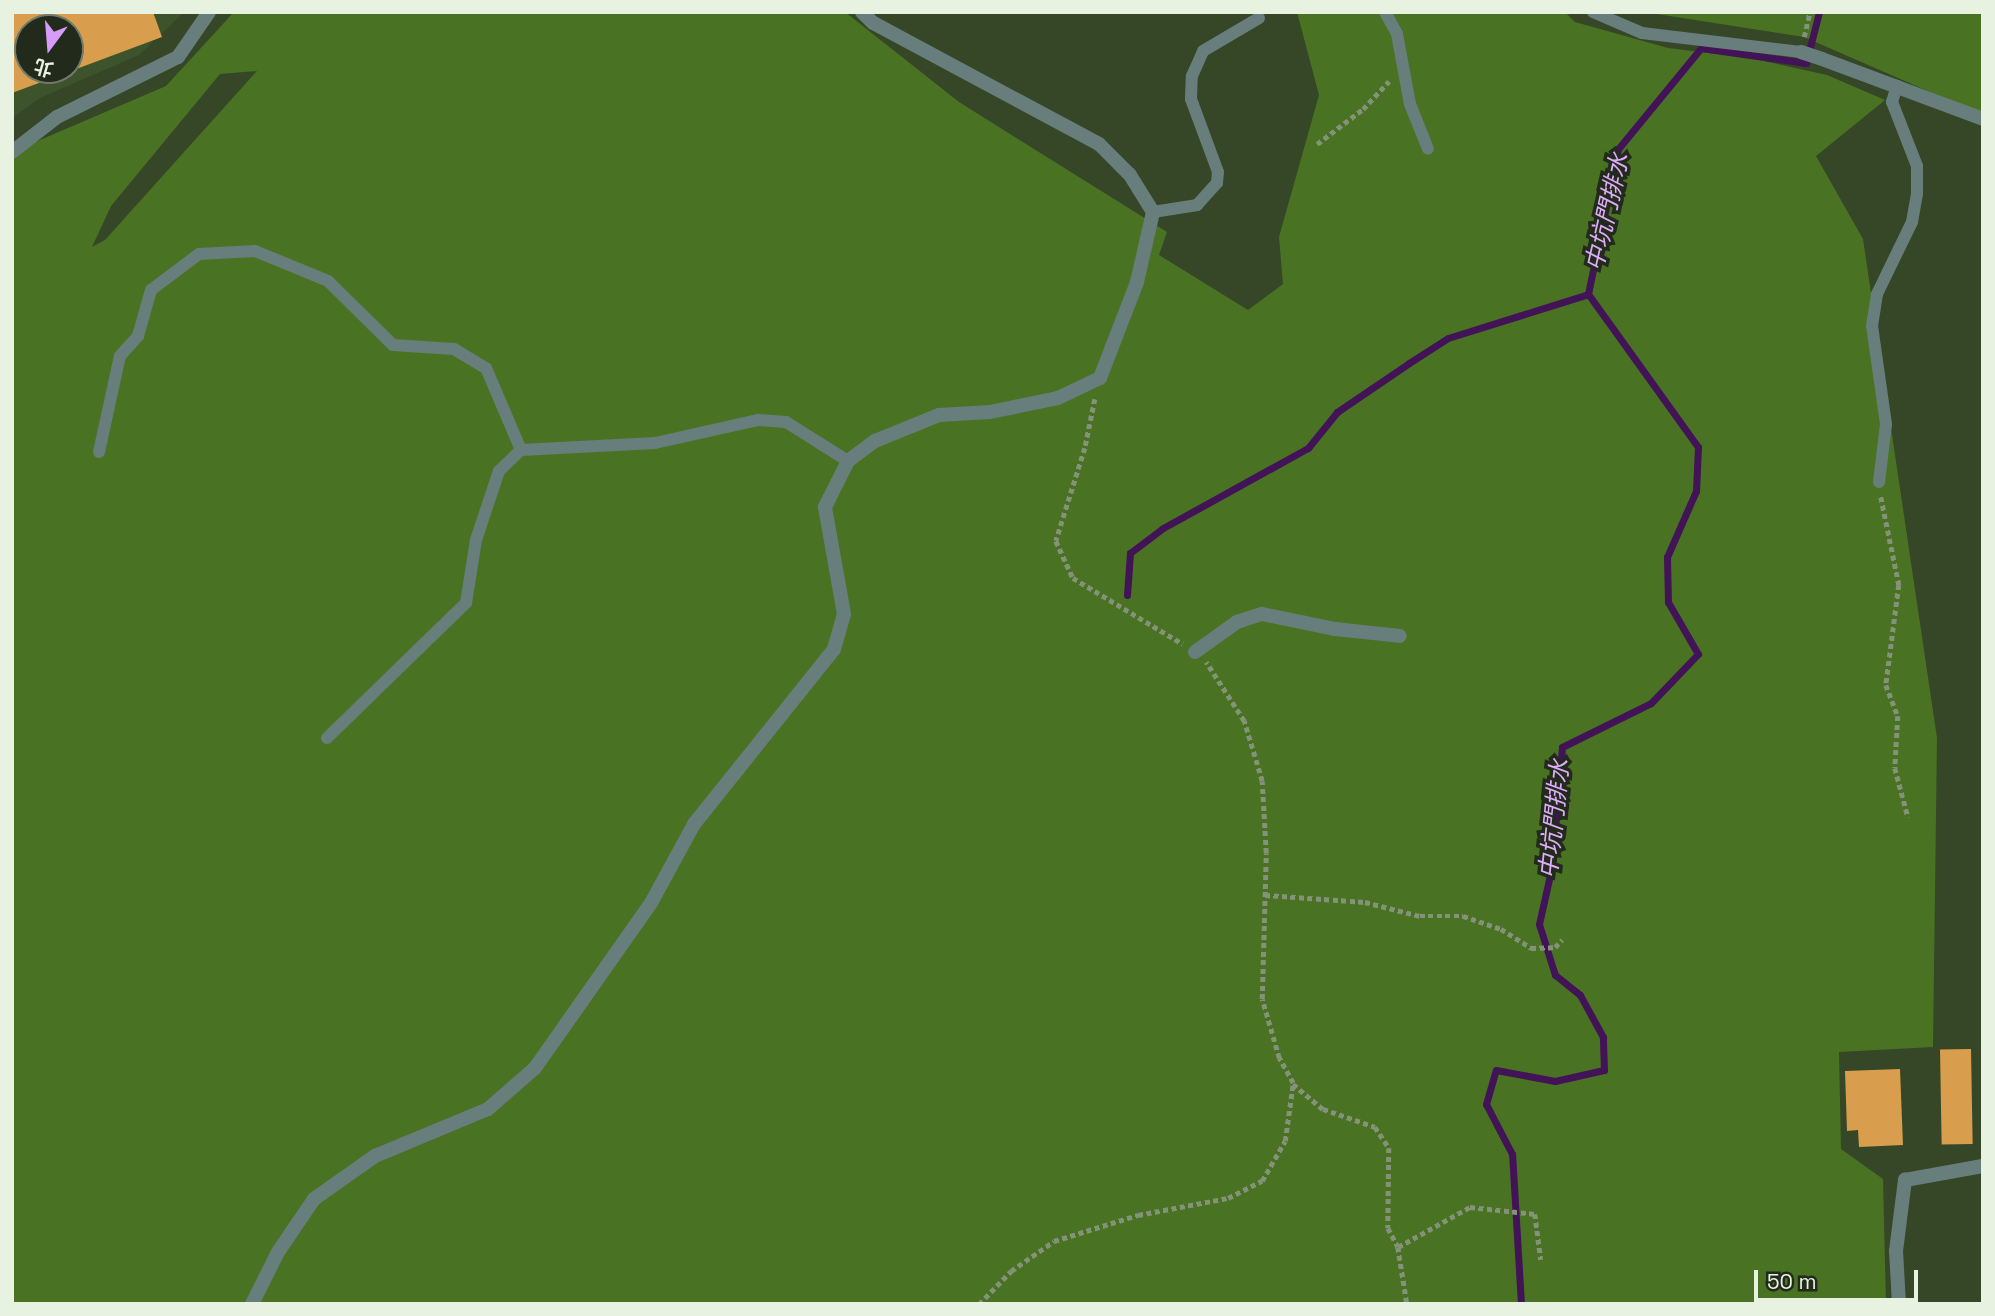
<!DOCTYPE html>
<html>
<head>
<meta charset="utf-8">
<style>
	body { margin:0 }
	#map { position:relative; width:1995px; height:1316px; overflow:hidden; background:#354727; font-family:"Space Grotesk","Noto Sans TC",sans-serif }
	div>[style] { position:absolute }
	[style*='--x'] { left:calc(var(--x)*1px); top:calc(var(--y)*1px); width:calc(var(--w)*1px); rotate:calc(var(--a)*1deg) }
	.built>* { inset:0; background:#3d532c }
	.green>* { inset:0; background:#497323 }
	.stream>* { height:7px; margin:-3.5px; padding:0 3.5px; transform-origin:3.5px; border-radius:3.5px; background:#421357 }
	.building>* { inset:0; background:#d99e4d; transform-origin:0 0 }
	.path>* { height:4.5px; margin-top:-2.25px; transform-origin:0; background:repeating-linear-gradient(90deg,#839278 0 5px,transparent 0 8.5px) }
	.service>* { height:12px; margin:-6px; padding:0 6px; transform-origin:6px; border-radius:6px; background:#687e7c }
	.minor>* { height:14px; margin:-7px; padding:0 7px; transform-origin:7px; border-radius:7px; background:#687e7c }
	.tertiary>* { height:14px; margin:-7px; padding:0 7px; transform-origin:7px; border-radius:7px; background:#687e7c }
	span { translate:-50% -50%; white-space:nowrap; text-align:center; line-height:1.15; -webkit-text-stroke:7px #222a1c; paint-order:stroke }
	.water-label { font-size:24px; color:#deacfa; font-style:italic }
	.frame { position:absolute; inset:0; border:14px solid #e7f3e0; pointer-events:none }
	.north { position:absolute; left:14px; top:14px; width:70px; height:70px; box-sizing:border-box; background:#222a1c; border:2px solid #717a6a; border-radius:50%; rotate:196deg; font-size:19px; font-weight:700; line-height:28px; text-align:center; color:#e7f3e0 }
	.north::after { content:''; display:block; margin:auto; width:24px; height:32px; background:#d79bf9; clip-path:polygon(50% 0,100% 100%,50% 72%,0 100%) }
	.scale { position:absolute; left:1754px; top:1270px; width:164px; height:32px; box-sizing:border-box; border:4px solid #e7f3e0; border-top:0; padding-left:9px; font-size:21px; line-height:24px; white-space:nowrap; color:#e7f3e0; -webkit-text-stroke:5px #222a1c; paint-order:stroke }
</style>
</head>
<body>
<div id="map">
	<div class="built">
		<i style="clip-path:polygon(evenodd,12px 12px,184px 12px,139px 55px,40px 98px,12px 118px,12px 12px,28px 28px,70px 28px,70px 70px,28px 70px,28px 28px)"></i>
	</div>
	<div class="green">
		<i style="clip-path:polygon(evenodd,234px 12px,845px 12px,959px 102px,1167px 232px,1159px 255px,1248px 310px,1283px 284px,1279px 237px,1319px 95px,1297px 12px,1565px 12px,1575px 22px,1668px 48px,1750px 58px,1827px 75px,1885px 100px,1816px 156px,1863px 239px,1937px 738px,1933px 1047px,1839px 1052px,1841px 1149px,1883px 1179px,1886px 1304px,12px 1304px,12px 152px,166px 86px,234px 12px,257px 71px,105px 240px,92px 247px,111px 206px,220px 74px,257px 71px)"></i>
		<i style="clip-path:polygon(1644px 12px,1983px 12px,1983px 115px,1804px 37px)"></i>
	</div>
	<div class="stream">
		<i style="--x:1127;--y:595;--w:42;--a:-85.9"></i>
		<i style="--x:1130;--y:553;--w:41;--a:-37.1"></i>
		<i style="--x:1163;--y:528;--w:166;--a:-28.9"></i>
		<i style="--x:1308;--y:448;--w:46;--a:-51.1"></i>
		<i style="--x:1337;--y:412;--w:87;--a:-34.2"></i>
		<i style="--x:1409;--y:363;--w:46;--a:-32.7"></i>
		<i style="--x:1448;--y:338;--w:147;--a:-17.4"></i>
		<i style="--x:1521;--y:1304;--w:150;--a:-93.4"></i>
		<i style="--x:1512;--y:1154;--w:56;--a:-117.5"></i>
		<i style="--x:1486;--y:1104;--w:35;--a:-74"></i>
		<i style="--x:1496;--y:1070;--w:60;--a:10.6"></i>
		<i style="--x:1555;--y:1081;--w:50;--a:-12.7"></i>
		<i style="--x:1604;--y:1070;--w:33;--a:-92"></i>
		<i style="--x:1603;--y:1037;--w:48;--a:-118.7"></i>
		<i style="--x:1580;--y:995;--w:32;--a:-141"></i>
		<i style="--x:1555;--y:975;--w:53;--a:-107.4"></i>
		<i style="--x:1539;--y:924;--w:59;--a:-77.4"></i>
		<i style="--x:1552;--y:866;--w:119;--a:-85.2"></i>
		<i style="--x:1562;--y:747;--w:99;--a:-26.3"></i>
		<i style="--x:1651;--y:703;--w:68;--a:-46.2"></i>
		<i style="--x:1698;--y:654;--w:60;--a:-120"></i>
		<i style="--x:1668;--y:602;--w:45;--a:-91.3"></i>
		<i style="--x:1667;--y:557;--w:72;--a:-66.3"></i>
		<i style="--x:1696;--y:491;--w:44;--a:-87.4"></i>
		<i style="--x:1698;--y:447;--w:188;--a:-125.7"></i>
		<i style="--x:1588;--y:294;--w:148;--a:-78.3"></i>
		<i style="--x:1618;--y:149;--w:131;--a:-50.6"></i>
		<i style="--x:1701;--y:48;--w:106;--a:8.1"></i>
		<i style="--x:1806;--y:63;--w:53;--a:-75.7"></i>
	</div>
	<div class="building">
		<i style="clip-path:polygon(evenodd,12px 12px,153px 12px,162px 37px,12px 93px,12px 12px,28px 28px,70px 28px,70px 70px,28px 70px,28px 28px)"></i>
		<i style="left:1971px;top:1049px;width:95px;height:31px;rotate:89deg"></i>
		<i style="clip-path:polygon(1900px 1069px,1903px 1145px,1859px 1147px,1858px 1130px,1847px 1131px,1845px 1071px)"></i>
	</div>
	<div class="path">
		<i style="--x:1804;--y:37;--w:26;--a:-77"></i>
		<i style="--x:1317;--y:144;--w:58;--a:-37.3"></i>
		<i style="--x:1363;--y:109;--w:38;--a:-47"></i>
		<i style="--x:1095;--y:399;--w:50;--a:101.5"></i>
		<i style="--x:1085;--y:448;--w:97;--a:107.3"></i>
		<i style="--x:1056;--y:541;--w:41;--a:65.3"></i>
		<i style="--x:1073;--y:578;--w:128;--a:31"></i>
		<i style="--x:1881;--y:497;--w:90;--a:78.4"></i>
		<i style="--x:1899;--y:585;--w:101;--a:97.4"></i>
		<i style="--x:1886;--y:685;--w:33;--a:69"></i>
		<i style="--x:1898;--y:716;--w:52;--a:93.3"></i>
		<i style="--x:1895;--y:768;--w:51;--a:75.1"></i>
		<i style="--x:1265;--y:895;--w:100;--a:4"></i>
		<i style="--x:1365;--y:902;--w:57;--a:14.3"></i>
		<i style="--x:1420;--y:916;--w:43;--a:0"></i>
		<i style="--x:1463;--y:916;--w:40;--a:18.9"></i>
		<i style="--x:1501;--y:929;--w:36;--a:32"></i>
		<i style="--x:1531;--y:948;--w:24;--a:-2"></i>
		<i style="--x:1555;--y:947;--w:10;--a:-45"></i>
		<i style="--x:1293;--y:1084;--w:39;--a:40"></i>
		<i style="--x:1323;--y:1109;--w:55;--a:19.1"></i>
		<i style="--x:1375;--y:1127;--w:25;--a:56"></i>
		<i style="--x:1389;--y:1148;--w:80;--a:90.7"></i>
		<i style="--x:1388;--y:1228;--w:21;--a:62"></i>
		<i style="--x:1398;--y:1247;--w:58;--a:81"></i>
		<i style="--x:1398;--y:1247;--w:82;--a:-29.1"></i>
		<i style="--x:1470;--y:1207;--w:65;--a:6.1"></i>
		<i style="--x:1535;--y:1214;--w:46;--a:82.6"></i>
		<i style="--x:979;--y:1304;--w:46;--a:-45.9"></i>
		<i style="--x:1011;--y:1271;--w:52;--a:-34.9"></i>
		<i style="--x:1054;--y:1241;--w:88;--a:-17.2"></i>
		<i style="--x:1138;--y:1215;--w:92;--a:-10.7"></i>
		<i style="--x:1228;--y:1198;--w:38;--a:-27"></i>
		<i style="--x:1262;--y:1181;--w:46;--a:-60.1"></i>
		<i style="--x:1285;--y:1141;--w:59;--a:-82.1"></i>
		<i style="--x:1293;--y:1083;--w:29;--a:-119"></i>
		<i style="--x:1279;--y:1058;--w:61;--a:-106.1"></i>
		<i style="--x:1262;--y:999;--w:146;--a:-88.4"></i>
		<i style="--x:1266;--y:853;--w:72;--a:-93.2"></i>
		<i style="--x:1262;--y:781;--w:63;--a:-106.7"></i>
		<i style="--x:1244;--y:721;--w:70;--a:-122.8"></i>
	</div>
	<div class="service">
		<i style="--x:1385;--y:12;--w:25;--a:61"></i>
		<i style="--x:1397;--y:34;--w:71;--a:79.5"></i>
		<i style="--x:1410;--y:104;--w:48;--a:68.2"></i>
		<i style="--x:1593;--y:12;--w:53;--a:23.2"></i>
		<i style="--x:1642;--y:33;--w:160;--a:6.8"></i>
		<i style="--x:1153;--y:212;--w:45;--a:-9"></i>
		<i style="--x:1197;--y:205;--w:30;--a:-48"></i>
		<i style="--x:1217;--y:183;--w:11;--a:-85"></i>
		<i style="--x:1218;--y:172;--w:78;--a:-110.3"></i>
		<i style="--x:1191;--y:99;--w:23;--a:-88"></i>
		<i style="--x:1192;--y:76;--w:27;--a:-66"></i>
		<i style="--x:1203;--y:51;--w:65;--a:-30.5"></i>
		<i style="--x:99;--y:452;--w:98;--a:-77.7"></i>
		<i style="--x:120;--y:356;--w:27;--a:-48"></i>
		<i style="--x:138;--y:336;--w:48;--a:-74.2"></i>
		<i style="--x:151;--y:290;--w:60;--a:-36.9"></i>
		<i style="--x:199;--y:254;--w:56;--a:-3.1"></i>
		<i style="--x:255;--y:251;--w:79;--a:22.3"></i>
		<i style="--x:328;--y:281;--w:91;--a:44.6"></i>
		<i style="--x:393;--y:345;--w:61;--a:3.8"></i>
		<i style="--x:454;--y:349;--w:37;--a:31"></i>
		<i style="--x:486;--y:368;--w:89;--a:66.9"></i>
		<i style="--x:1879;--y:482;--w:58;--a:-83.1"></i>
		<i style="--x:1886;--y:424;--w:99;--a:-98.1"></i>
		<i style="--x:1872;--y:326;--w:32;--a:-81"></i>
		<i style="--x:1877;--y:294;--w:80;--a:-64.1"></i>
		<i style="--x:1912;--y:222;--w:28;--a:-80"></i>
		<i style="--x:1917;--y:194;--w:28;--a:-90"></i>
		<i style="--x:1917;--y:166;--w:69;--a:-111.3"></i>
		<i style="--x:1892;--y:102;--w:17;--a:-73"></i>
		<i style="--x:327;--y:738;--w:194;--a:-44.2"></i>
		<i style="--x:466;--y:603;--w:64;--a:-81"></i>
		<i style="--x:476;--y:540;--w:73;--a:-71.6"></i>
		<i style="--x:499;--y:471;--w:30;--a:-44"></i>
		<i style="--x:521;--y:450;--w:134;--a:-3"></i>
		<i style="--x:655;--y:443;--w:106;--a:-12.6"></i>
		<i style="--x:758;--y:420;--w:28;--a:4"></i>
		<i style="--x:786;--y:422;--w:73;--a:32.2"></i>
	</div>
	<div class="minor">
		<i style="--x:1822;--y:59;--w:172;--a:20.4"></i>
		<i style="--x:1195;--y:652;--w:52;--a:-35.5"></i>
		<i style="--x:1237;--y:622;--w:26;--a:-18"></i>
		<i style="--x:1262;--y:614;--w:75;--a:11.6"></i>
		<i style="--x:1335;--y:629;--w:65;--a:6.1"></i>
		<i style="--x:252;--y:1304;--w:58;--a:-63.4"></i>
		<i style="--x:278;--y:1252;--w:64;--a:-55.8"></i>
		<i style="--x:314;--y:1199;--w:75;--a:-35.2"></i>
		<i style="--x:375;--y:1156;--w:122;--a:-22.6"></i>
		<i style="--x:488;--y:1109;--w:62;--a:-41.1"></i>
		<i style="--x:535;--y:1068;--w:202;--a:-54.9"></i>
		<i style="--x:651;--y:903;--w:90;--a:-61.4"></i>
		<i style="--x:694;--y:824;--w:224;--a:-51.3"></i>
		<i style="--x:834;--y:649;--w:36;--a:-74"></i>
		<i style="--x:844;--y:614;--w:109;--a:-100.1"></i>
		<i style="--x:825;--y:507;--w:51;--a:-63.4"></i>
		<i style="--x:848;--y:461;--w:34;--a:-37"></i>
		<i style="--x:875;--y:441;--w:69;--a:-22.1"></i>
		<i style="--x:939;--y:415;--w:51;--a:-3.4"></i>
		<i style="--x:990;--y:412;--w:69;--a:-11.6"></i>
		<i style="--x:1058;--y:398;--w:47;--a:-25.5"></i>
		<i style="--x:1100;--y:378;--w:103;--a:-68.9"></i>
		<i style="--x:1137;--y:282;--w:72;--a:-77.1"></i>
		<i style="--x:1153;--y:212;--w:44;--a:-121.9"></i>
		<i style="--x:1130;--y:175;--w:44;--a:-135"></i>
		<i style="--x:1099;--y:144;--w:256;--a:-151.8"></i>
		<i style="--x:873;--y:23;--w:16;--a:-135"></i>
		<i style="--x:1899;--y:1304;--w:53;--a:-93.2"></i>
		<i style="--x:1896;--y:1251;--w:72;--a:-82.8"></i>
		<i style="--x:1905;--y:1180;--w:79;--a:-10.2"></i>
	</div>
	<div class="tertiary">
		<i style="--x:1801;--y:52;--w:22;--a:18"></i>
		<i style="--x:12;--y:152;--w:57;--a:-37.9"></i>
		<i style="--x:57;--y:117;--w:135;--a:-26.4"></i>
		<i style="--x:178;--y:57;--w:55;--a:-55.4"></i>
	</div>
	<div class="water-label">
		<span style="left:1607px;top:212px;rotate:-77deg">中坑門排水</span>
		<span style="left:1554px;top:819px;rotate:-84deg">中坑門排水</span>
	</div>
	<div class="frame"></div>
	<div class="north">北</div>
	<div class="scale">50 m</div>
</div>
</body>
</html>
